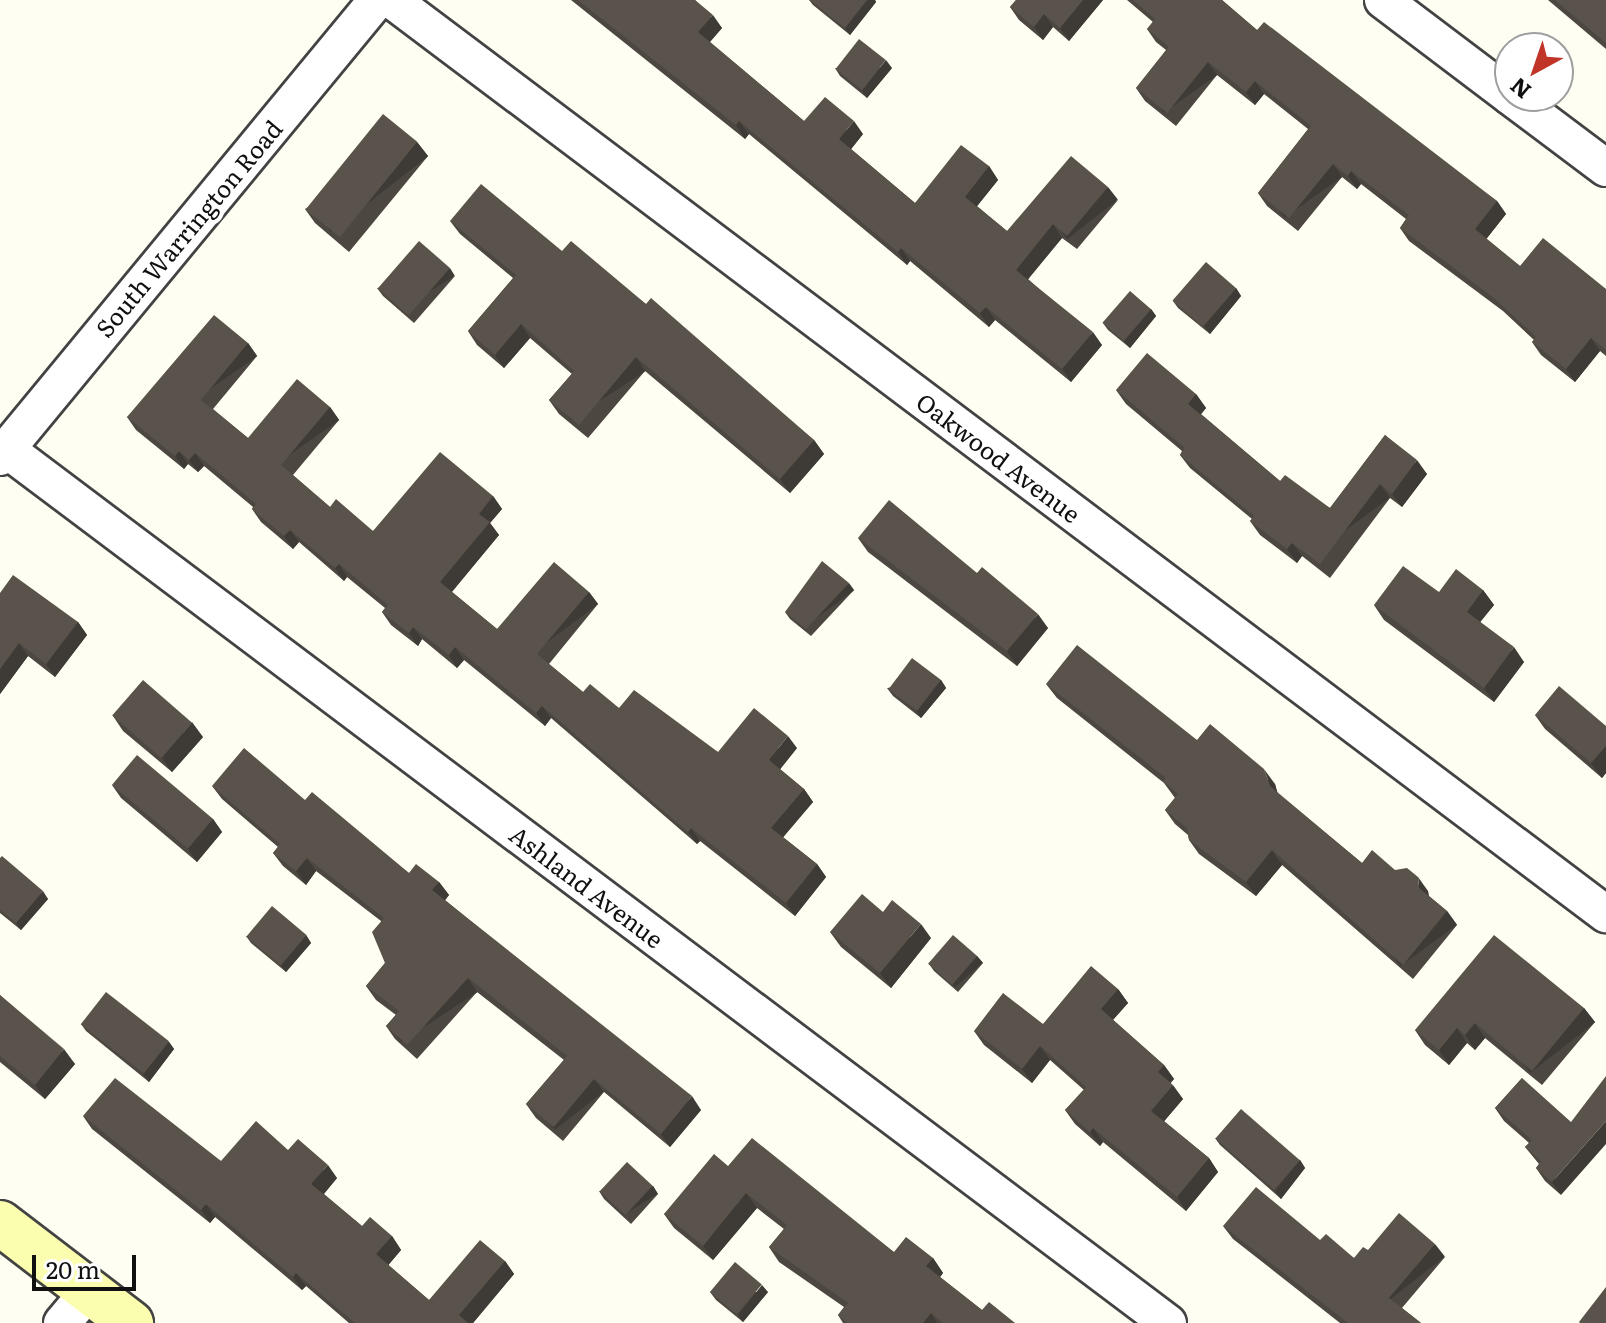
<!DOCTYPE html>
<html>
<head>
<meta charset="utf-8">
<style>
	body { margin:0 }
	#map { position:relative; width:1606px; height:1323px; overflow:hidden; background:#fffef3; font-family:Literata,serif }
	div>[style] { position:absolute }
	[style*='--x'] { left:calc(var(--x)*1px); top:calc(var(--y)*1px); width:calc(var(--w)*1px); rotate:calc(var(--a)*1deg) }
	.roads { filter:drop-shadow(2px 0 #434343) drop-shadow(-2px 0 #434343) drop-shadow(0 2px #434343) drop-shadow(0 -2px #434343) }
	.minor>* { height:36px; margin:-18px; padding:0 18px; transform-origin:18px; border-radius:18px; background:#fff }
	.secondary>* { height:44px; margin:-22px; padding:0 22px; transform-origin:22px; border-radius:22px; background:#fcfeaf }
	.wall>* { inset:0; background:#4d4741 }
	.shaded-wall>* { inset:0; background:#3e3a35; transform-origin:0 0 }
	.building>* { inset:0; background:#59534c; transform-origin:0 0 }
	span { translate:-50% -50%; white-space:nowrap; text-align:center; line-height:1.15; -webkit-text-stroke:8px #fff; paint-order:stroke }
	.street-label { font-size:24px; color:#101010 }
	.north { position:absolute; left:1494px; top:32px; width:80px; height:80px; box-sizing:border-box; background:#fff; border:2px solid #9f9f9f; border-radius:50%; rotate:220deg; font-size:22px; font-weight:700; line-height:32px; text-align:center; color:#101010 }
	.north::after { content:''; display:block; margin:auto; width:28px; height:36px; background:#c03528; clip-path:polygon(50% 0,100% 100%,50% 72%,0 100%) }
	.scale { position:absolute; left:32px; top:1255px; width:104px; height:36px; box-sizing:border-box; border:4px solid #101010; border-top:0; padding-left:10px; font-size:24px; line-height:28px; white-space:nowrap; color:#101010; -webkit-text-stroke:6px #fff; paint-order:stroke }
</style>
</head>
<body>
<div id="map">
	<div class="roads">
		<div class="minor">
			<i style="--x:392;--y:0;--w:1520;--a:36.98"></i>
			<i style="--x:1383;--y:0;--w:159;--a:37.1"></i>
			<i style="--x:1510;--y:96;--w:120;--a:36.9"></i>
			<i style="--x:6;--y:449;--w:1454;--a:36.95"></i>
			<i style="--x:0;--y:457;--w:592;--a:-50.48"></i>
			<i style="--x:62;--y:1323;--w:42;--a:-49.8"></i>
		</div>
		<div class="secondary">
			<i style="--x:0;--y:1223;--w:165;--a:37.4"></i>
		</div>
	</div>
	<div class="wall">
		<i style="clip-path:polygon(571px 0,695px 0,722px 28px,710px 42px,804px 121px,863px 134px,851px 149px,915px 203px,989px 166px,998px 180px,977px 206px,1007px 231px,1118px 200px,1077px 249px,1062px 238px,1028px 279px,1102px 345px,1071px 382px,995px 320px,989px 327px,910px 261px,907px 265px,749px 134px,745px 139px)"></i>
		<i style="clip-path:polygon(809px 0,875px 0,876px 2px,850px 35px,813px 5px)"></i>
		<i style="clip-path:polygon(1016px 0,1103px 0,1069px 41px,1053px 27px,1043px 40px,1019px 20px,1010px 7px)"></i>
		<i style="clip-path:polygon(1127px 0,1222px 0,1257px 30px,1497px 201px,1506px 214px,1486px 239px,1520px 266px,1606px 289px,1606px 356px,1600px 351px,1575px 382px,1541px 355px,1532px 342px,1534px 340px,1503px 311px,1409px 241px,1400px 228px,1406px 219px,1361px 184px,1357px 189px,1342px 177px,1298px 231px,1267px 206px,1258px 193px,1308px 129px,1264px 94px,1255px 105px,1217px 75px,1176px 126px,1145px 101px,1136px 88px,1166px 50px,1156px 42px,1147px 29px,1153px 22px)"></i>
		<i style="clip-path:polygon(1548px 0,1606px 0,1606px 49px)"></i>
		<i style="clip-path:polygon(835px 68px,892px 68px,867px 98px,840px 76px)"></i>
		<i style="clip-path:polygon(417px 142px,428px 156px,349px 252px,315px 223px,305px 209px)"></i>
		<i style="clip-path:polygon(450px 221px,562px 251px,646px 304px,814px 440px,824px 454px,790px 493px,645px 371px,588px 438px,559px 414px,549px 400px,572px 374px,530px 338px,504px 368px,477px 345px,468px 331px,513px 278px,460px 234px)"></i>
		<i style="clip-path:polygon(455px 276px,414px 323px,383px 296px,377px 288px)"></i>
		<i style="clip-path:polygon(1236px 288px,1241px 296px,1210px 334px,1178px 308px,1173px 301px)"></i>
		<i style="clip-path:polygon(1151px 309px,1156px 316px,1130px 348px,1108px 330px,1103px 323px)"></i>
		<i style="clip-path:polygon(248px 343px,257px 356px,213px 409px,248px 438px,330px 407px,339px 420px,293px 475px,330px 507px,373px 531px,493px 496px,502px 509px,490px 523px,499px 535px,452px 592px,497px 629px,589px 592px,598px 604px,549px 664px,583px 692px,718px 752px,797px 748px,780px 769px,804px 789px,813px 802px,783px 837px,817px 864px,826px 877px,795px 916px,700px 841px,697px 844px,551px 718px,545px 726px,464px 660px,457px 668px,422px 639px,418px 646px,391px 625px,382px 612px,385px 608px,347px 577px,344px 581px,299px 542px,293px 549px,261px 522px,252px 509px,253px 507px,204px 466px,198px 472px,188px 464px,184px 469px,136px 430px,127px 417px)"></i>
		<i style="clip-path:polygon(1116px 390px,1196px 394px,1206px 408px,1201px 414px,1280px 481px,1330px 508px,1385px 435px,1427px 474px,1402px 507px,1390px 498px,1330px 578px,1302px 556px,1297px 563px,1260px 535px,1250px 521px,1252px 519px,1190px 468px,1180px 455px,1182px 451px,1126px 404px)"></i>
		<i style="clip-path:polygon(858px 538px,977px 573px,1048px 628px,1017px 666px,868px 552px)"></i>
		<i style="clip-path:polygon(854px 590px,811px 636px,790px 619px,785px 612px)"></i>
		<i style="clip-path:polygon(1483px 590px,1494px 605px,1480px 622px,1524px 662px,1494px 702px,1384px 620px,1374px 605px,1439px 592px)"></i>
		<i style="clip-path:polygon(0 593px,78px 622px,87px 635px,55px 677px,28px 656px,0 694px)"></i>
		<i style="clip-path:polygon(941px 680px,946px 688px,921px 718px,893px 696px,887px 688px)"></i>
		<i style="clip-path:polygon(1046px 684px,1197px 740px,1275px 784px,1277px 793px,1362px 863px,1395px 870px,1428px 891px,1429px 896px,1447px 911px,1457px 925px,1413px 979px,1282px 865px,1256px 896px,1199px 854px,1189px 840px,1188px 835px,1175px 824px,1165px 810px,1175px 798px,1164px 783px,1057px 698px)"></i>
		<i style="clip-path:polygon(1535px 715px,1606px 726px,1606px 773px,1602px 778px,1545px 729px)"></i>
		<i style="clip-path:polygon(113px 716px,203px 737px,172px 772px,123px 731px)"></i>
		<i style="clip-path:polygon(112px 785px,213px 819px,222px 832px,197px 862px,121px 798px)"></i>
		<i style="clip-path:polygon(212px 786px,305px 800px,409px 873px,439px 882px,449px 895px,445px 900px,701px 1110px,670px 1147px,604px 1092px,563px 1141px,536px 1118px,526px 1104px,564px 1060px,477px 992px,417px 1059px,395px 1039px,386px 1026px,396px 1015px,376px 1000px,366px 986px,385px 963px,381px 921px,316px 871px,306px 885px,283px 866px,273px 853px,278px 847px,222px 799px)"></i>
		<i style="clip-path:polygon(0 858px,48px 899px,21px 930px,0 913px)"></i>
		<i style="clip-path:polygon(830px 932px,931px 938px,891px 988px,841px 947px)"></i>
		<i style="clip-path:polygon(306px 935px,311px 943px,286px 972px,251px 943px,246px 936px)"></i>
		<i style="clip-path:polygon(977px 956px,983px 963px,958px 992px,934px 971px,929px 964px)"></i>
		<i style="clip-path:polygon(1118px 989px,1128px 1003px,1113px 1020px,1164px 1065px,1174px 1079px,1170px 1083px,1183px 1099px,1164px 1121px,1209px 1158px,1218px 1172px,1186px 1211px,1103px 1142px,1100px 1146px,1075px 1124px,1065px 1110px,1084px 1090px,1050px 1060px,1032px 1083px,984px 1045px,974px 1031px,1043px 1024px)"></i>
		<i style="clip-path:polygon(0 995px,75px 1064px,45px 1099px,0 1062px)"></i>
		<i style="clip-path:polygon(1584px 1008px,1595px 1022px,1542px 1085px,1485px 1038px,1475px 1050px,1467px 1043px,1449px 1065px,1425px 1045px,1415px 1030px)"></i>
		<i style="clip-path:polygon(81px 1024px,169px 1042px,174px 1049px,149px 1082px,86px 1031px)"></i>
		<i style="clip-path:polygon(1522px 1078px,1561px 1195px,1545px 1181px,1536px 1168px,1539px 1164px,1525px 1147px,1529px 1143px,1504px 1121px,1495px 1108px)"></i>
		<i style="clip-path:polygon(83px 1116px,221px 1161px,288px 1150px,337px 1178px,324px 1194px,362px 1226px,392px 1236px,401px 1250px,388px 1265px,429px 1300px,505px 1261px,514px 1274px,473px 1323px,349px 1323px,306px 1286px,302px 1290px,215px 1217px,210px 1223px,92px 1129px)"></i>
		<i style="clip-path:polygon(1215px 1138px,1300px 1160px,1305px 1168px,1281px 1199px,1220px 1145px)"></i>
		<i style="clip-path:polygon(728px 1166px,894px 1252px,933px 1258px,943px 1273px,940px 1277px,982px 1310px,1015px 1323px,843px 1323px,838px 1315px,844px 1307px,779px 1262px,769px 1247px,784px 1229px,757px 1208px,713px 1260px,674px 1228px,664px 1214px)"></i>
		<i style="clip-path:polygon(653px 1186px,658px 1194px,631px 1224px,604px 1199px,599px 1191px)"></i>
		<i style="clip-path:polygon(1223px 1226px,1320px 1240px,1354px 1258px,1368px 1250px,1445px 1257px,1402px 1308px,1421px 1323px,1340px 1323px,1233px 1239px)"></i>
		<i style="clip-path:polygon(710px 1292px,768px 1292px,743px 1322px,716px 1300px)"></i>
	</div>
	<div class="shaded-wall">
		<i style="clip-path:polygon(867px 0,875px 0,876px 2px,850px 35px,845px 28px)"></i>
		<i style="clip-path:polygon(1083px 0,1103px 0,1069px 41px,1060px 28px)"></i>
		<i style="clip-path:polygon(1044px 14px,1053px 27px,1043px 40px,1034px 27px)"></i>
		<i style="clip-path:polygon(713px 15px,722px 28px,707px 45px,698px 32px)"></i>
		<i style="clip-path:polygon(886px 60px,892px 68px,867px 98px,862px 90px)"></i>
		<i style="left:1208px;top:62px;width:16px;height:65px;rotate:55deg"></i>
		<i style="clip-path:polygon(1255px 81px,1264px 94px,1255px 105px,1246px 92px)"></i>
		<i style="clip-path:polygon(739px 121px,749px 134px,745px 139px,736px 125px)"></i>
		<i style="clip-path:polygon(854px 121px,863px 134px,848px 153px,839px 139px)"></i>
		<i style="left:417px;top:142px;width:18px;height:123px;rotate:52deg"></i>
		<i style="left:1333px;top:164px;width:16px;height:70px;rotate:55deg"></i>
		<i style="clip-path:polygon(989px 166px,998px 180px,974px 210px,965px 197px)"></i>
		<i style="clip-path:polygon(1351px 171px,1361px 184px,1357px 189px,1348px 176px)"></i>
		<i style="left:1108px;top:187px;width:16px;height:64px;rotate:52deg"></i>
		<i style="clip-path:polygon(1497px 201px,1506px 214px,1484px 242px,1475px 229px)"></i>
		<i style="clip-path:polygon(1053px 224px,1062px 238px,1025px 283px,1016px 270px)"></i>
		<i style="clip-path:polygon(901px 248px,910px 261px,907px 265px,898px 252px)"></i>
		<i style="left:450px;top:268px;width:9px;height:62px;rotate:58deg"></i>
		<i style="clip-path:polygon(1236px 288px,1241px 296px,1210px 334px,1204px 326px)"></i>
		<i style="clip-path:polygon(986px 307px,995px 320px,989px 327px,980px 313px)"></i>
		<i style="clip-path:polygon(1151px 309px,1156px 316px,1130px 348px,1124px 341px)"></i>
		<i style="clip-path:polygon(521px 324px,530px 338px,504px 368px,495px 355px)"></i>
		<i style="clip-path:polygon(1093px 332px,1102px 345px,1071px 382px,1062px 369px)"></i>
		<i style="clip-path:polygon(1591px 338px,1600px 351px,1575px 382px,1566px 369px)"></i>
		<i style="left:248px;top:343px;width:16px;height:74px;rotate:55deg"></i>
		<i style="left:636px;top:357px;width:17px;height:89px;rotate:57deg"></i>
		<i style="clip-path:polygon(1196px 394px,1206px 408px,1198px 418px,1188px 404px)"></i>
		<i style="left:330px;top:407px;width:16px;height:76px;rotate:55deg"></i>
		<i style="clip-path:polygon(814px 440px,824px 454px,790px 493px,780px 479px)"></i>
		<i style="clip-path:polygon(179px 451px,188px 464px,184px 469px,175px 456px)"></i>
		<i style="clip-path:polygon(195px 453px,204px 466px,198px 472px,189px 460px)"></i>
		<i style="clip-path:polygon(1417px 460px,1427px 474px,1402px 507px,1392px 494px)"></i>
		<i style="left:1380px;top:484px;width:17px;height:100px;rotate:54deg"></i>
		<i style="clip-path:polygon(493px 496px,502px 509px,490px 523px,499px 535px,449px 595px,440px 582px,479px 514px)"></i>
		<i style="clip-path:polygon(290px 530px,299px 542px,293px 549px,284px 536px)"></i>
		<i style="clip-path:polygon(1292px 543px,1302px 556px,1297px 563px,1287px 549px)"></i>
		<i style="clip-path:polygon(339px 564px,347px 577px,344px 581px,335px 568px)"></i>
		<i style="left:849px;top:583px;width:9px;height:63px;rotate:54deg"></i>
		<i style="clip-path:polygon(1483px 590px,1494px 605px,1477px 626px,1467px 612px)"></i>
		<i style="left:589px;top:592px;width:15px;height:81px;rotate:53deg"></i>
		<i style="clip-path:polygon(1038px 614px,1048px 628px,1017px 666px,1007px 651px)"></i>
		<i style="clip-path:polygon(78px 622px,87px 635px,55px 677px,46px 664px)"></i>
		<i style="clip-path:polygon(413px 627px,422px 639px,418px 646px,409px 633px)"></i>
		<i style="clip-path:polygon(19px 643px,28px 656px,0 694px,0 669px)"></i>
		<i style="clip-path:polygon(455px 647px,464px 660px,457px 668px,449px 655px)"></i>
		<i style="clip-path:polygon(1514px 647px,1524px 662px,1494px 702px,1484px 688px)"></i>
		<i style="clip-path:polygon(941px 680px,946px 688px,921px 718px,916px 711px)"></i>
		<i style="clip-path:polygon(542px 706px,551px 718px,545px 726px,536px 713px)"></i>
		<i style="clip-path:polygon(192px 722px,203px 737px,172px 772px,162px 758px)"></i>
		<i style="clip-path:polygon(788px 736px,797px 748px,778px 772px,769px 760px)"></i>
		<i style="clip-path:polygon(1606px 746px,1606px 773px,1602px 778px,1591px 763px)"></i>
		<i style="clip-path:polygon(1264px 769px,1275px 784px,1280px 801px,1270px 786px)"></i>
		<i style="clip-path:polygon(804px 789px,813px 802px,780px 841px,771px 828px)"></i>
		<i style="clip-path:polygon(213px 819px,222px 832px,197px 862px,188px 849px)"></i>
		<i style="clip-path:polygon(691px 828px,700px 841px,697px 844px,688px 832px)"></i>
		<i style="clip-path:polygon(1272px 850px,1282px 865px,1256px 896px,1246px 882px)"></i>
		<i style="clip-path:polygon(307px 858px,316px 871px,306px 885px,296px 871px)"></i>
		<i style="clip-path:polygon(817px 864px,826px 877px,795px 916px,786px 903px)"></i>
		<i style="clip-path:polygon(1418px 877px,1428px 891px,1429px 903px,1419px 888px)"></i>
		<i style="clip-path:polygon(439px 882px,449px 895px,442px 904px,432px 890px)"></i>
		<i style="clip-path:polygon(43px 891px,48px 899px,21px 930px,16px 923px)"></i>
		<i style="left:1447px;top:911px;width:17px;height:70px;rotate:54deg"></i>
		<i style="clip-path:polygon(921px 924px,931px 938px,891px 988px,880px 973px)"></i>
		<i style="clip-path:polygon(306px 935px,311px 943px,286px 972px,281px 965px)"></i>
		<i style="left:977px;top:956px;width:9px;height:37px;rotate:49deg"></i>
		<i style="left:468px;top:978px;width:17px;height:91px;rotate:57deg"></i>
		<i style="clip-path:polygon(1118px 989px,1128px 1003px,1110px 1023px,1101px 1009px)"></i>
		<i style="left:1584px;top:1008px;width:18px;height:82px;rotate:52deg"></i>
		<i style="clip-path:polygon(1475px 1023px,1485px 1038px,1475px 1050px,1465px 1035px)"></i>
		<i style="clip-path:polygon(1457px 1028px,1467px 1043px,1449px 1065px,1439px 1050px)"></i>
		<i style="clip-path:polygon(169px 1042px,174px 1049px,149px 1082px,143px 1074px)"></i>
		<i style="clip-path:polygon(1040px 1046px,1050px 1060px,1032px 1083px,1022px 1069px)"></i>
		<i style="clip-path:polygon(64px 1049px,75px 1064px,45px 1099px,35px 1085px)"></i>
		<i style="clip-path:polygon(1164px 1065px,1174px 1079px,1168px 1086px,1158px 1072px)"></i>
		<i style="left:594px;top:1079px;width:16px;height:62px;rotate:52deg"></i>
		<i style="clip-path:polygon(1173px 1085px,1183px 1099px,1161px 1125px,1151px 1111px)"></i>
		<i style="clip-path:polygon(692px 1096px,701px 1110px,670px 1147px,661px 1134px)"></i>
		<i style="clip-path:polygon(1606px 1121px,1606px 1144px,1561px 1195px,1552px 1182px)"></i>
		<i style="clip-path:polygon(1093px 1128px,1103px 1142px,1100px 1146px,1090px 1132px)"></i>
		<i style="clip-path:polygon(1209px 1158px,1218px 1172px,1186px 1211px,1177px 1197px)"></i>
		<i style="clip-path:polygon(1300px 1160px,1305px 1168px,1281px 1199px,1275px 1191px)"></i>
		<i style="clip-path:polygon(328px 1165px,337px 1178px,321px 1197px,311px 1184px)"></i>
		<i style="left:653px;top:1186px;width:9px;height:40px;rotate:58deg"></i>
		<i style="clip-path:polygon(746px 1193px,757px 1208px,713px 1260px,703px 1246px)"></i>
		<i style="clip-path:polygon(206px 1204px,215px 1217px,210px 1223px,201px 1210px)"></i>
		<i style="clip-path:polygon(392px 1236px,401px 1250px,386px 1268px,376px 1254px)"></i>
		<i style="left:1435px;top:1244px;width:16px;height:71px;rotate:52deg"></i>
		<i style="clip-path:polygon(933px 1258px,943px 1273px,937px 1281px,926px 1266px)"></i>
		<i style="clip-path:polygon(505px 1261px,514px 1274px,473px 1323px,464px 1323px,459px 1315px)"></i>
		<i style="clip-path:polygon(296px 1273px,306px 1286px,302px 1290px,293px 1277px)"></i>
		<i style="clip-path:polygon(762px 1285px,768px 1292px,743px 1322px,738px 1315px)"></i>
		<i style="clip-path:polygon(931px 1313px,937px 1323px,923px 1323px)"></i>
	</div>
	<div class="building">
		<i style="clip-path:polygon(578px 0,695px 0,713px 15px,698px 32px,804px 121px,825px 97px,854px 121px,839px 139px,915px 203px,961px 145px,989px 166px,965px 197px,1007px 231px,1071px 156px,1108px 187px,1067px 236px,1053px 224px,1016px 270px,1093px 332px,1062px 369px,986px 307px,980px 313px,901px 248px,898px 252px,739px 121px,736px 125px)"></i>
		<i style="clip-path:polygon(810px 0,867px 0,845px 28px)"></i>
		<i style="clip-path:polygon(1016px 0,1083px 0,1060px 28px,1044px 14px,1034px 27px,1010px 7px)"></i>
		<i style="clip-path:polygon(1133px 0,1222px 0,1257px 30px,1264px 22px,1497px 201px,1475px 229px,1520px 266px,1543px 238px,1606px 289px,1606px 350px,1591px 338px,1566px 369px,1532px 342px,1536px 337px,1494px 298px,1400px 228px,1409px 215px,1351px 171px,1348px 176px,1333px 164px,1289px 218px,1258px 193px,1311px 126px,1255px 81px,1246px 92px,1208px 62px,1167px 113px,1136px 88px,1169px 47px,1147px 29px,1155px 19px)"></i>
		<i style="clip-path:polygon(1555px 0,1606px 0,1606px 43px)"></i>
		<i style="left:859px;top:39px;width:34px;height:38px;rotate:38deg"></i>
		<i style="left:383px;top:114px;width:44px;height:123px;rotate:39deg"></i>
		<i style="clip-path:polygon(481px 184px,562px 251px,571px 241px,646px 304px,651px 298px,814px 440px,780px 479px,636px 357px,579px 425px,549px 400px,574px 371px,521px 324px,495px 355px,468px 331px,516px 275px,450px 221px)"></i>
		<i style="left:419px;top:241px;width:41px;height:63px;rotate:41deg"></i>
		<i style="left:1206px;top:262px;width:40px;height:51px;rotate:41deg"></i>
		<i style="left:1130px;top:291px;width:28px;height:42px;rotate:41deg"></i>
		<i style="clip-path:polygon(214px 315px,248px 343px,201px 400px,248px 438px,297px 379px,330px 407px,281px 465px,330px 507px,336px 499px,373px 531px,440px 452px,493px 496px,479px 514px,490px 522px,440px 582px,497px 629px,554px 562px,589px 592px,537px 654px,583px 692px,590px 684px,619px 708px,634px 690px,718px 752px,754px 708px,788px 736px,769px 760px,804px 789px,771px 828px,817px 864px,786px 903px,691px 828px,688px 832px,542px 706px,536px 713px,455px 647px,449px 655px,413px 627px,409px 633px,382px 612px,388px 605px,339px 564px,335px 568px,290px 530px,284px 536px,252px 509px,256px 504px,195px 453px,189px 460px,179px 451px,175px 456px,127px 417px)"></i>
		<i style="clip-path:polygon(1147px 353px,1196px 394px,1188px 404px,1280px 481px,1285px 475px,1330px 508px,1385px 435px,1417px 460px,1392px 494px,1380px 484px,1320px 564px,1292px 543px,1287px 549px,1250px 521px,1254px 516px,1180px 455px,1185px 448px,1116px 390px)"></i>
		<i style="clip-path:polygon(889px 500px,977px 573px,982px 567px,1038px 614px,1007px 651px,858px 538px)"></i>
		<i style="clip-path:polygon(822px 561px,849px 583px,806px 629px,785px 612px)"></i>
		<i style="clip-path:polygon(1403px 566px,1439px 592px,1456px 569px,1483px 590px,1467px 612px,1514px 647px,1484px 688px,1374px 605px)"></i>
		<i style="clip-path:polygon(13px 575px,78px 622px,46px 664px,19px 643px,0 669px,0 593px)"></i>
		<i style="clip-path:polygon(1077px 645px,1197px 740px,1210px 724px,1264px 769px,1270px 786px,1362px 863px,1372px 850px,1395px 870px,1407px 868px,1418px 877px,1419px 888px,1447px 911px,1403px 965px,1272px 850px,1246px 882px,1189px 840px,1187px 828px,1165px 810px,1178px 794px,1163px 781px,1166px 778px,1046px 684px)"></i>
		<i style="left:912px;top:658px;width:36px;height:39px;rotate:37deg"></i>
		<i style="left:143px;top:680px;width:65px;height:47px;rotate:41deg"></i>
		<i style="clip-path:polygon(1559px 686px,1606px 726px,1606px 746px,1591px 763px,1535px 715px)"></i>
		<i style="clip-path:polygon(244px 748px,305px 800px,312px 792px,409px 873px,416px 864px,439px 882px,432px 890px,692px 1096px,661px 1134px,594px 1079px,554px 1127px,526px 1104px,567px 1056px,468px 978px,407px 1045px,386px 1026px,399px 1011px,366px 986px,385px 963px,372px 932px,384px 918px,307px 858px,296px 871px,273px 853px,280px 844px,212px 786px)"></i>
		<i style="left:137px;top:755px;width:99px;height:39px;rotate:40deg"></i>
		<i style="clip-path:polygon(2px 856px,43px 891px,16px 923px,0 910px,0 858px)"></i>
		<i style="clip-path:polygon(862px 894px,883px 912px,892px 900px,921px 924px,880px 973px,830px 932px)"></i>
		<i style="left:272px;top:906px;width:45px;height:40px;rotate:40deg"></i>
		<i style="left:953px;top:935px;width:32px;height:38px;rotate:41deg"></i>
		<i style="clip-path:polygon(1494px 935px,1584px 1008px,1532px 1071px,1475px 1023px,1465px 1035px,1457px 1028px,1439px 1050px,1415px 1030px)"></i>
		<i style="clip-path:polygon(1091px 966px,1118px 989px,1101px 1009px,1164px 1065px,1158px 1072px,1173px 1085px,1151px 1111px,1209px 1158px,1177px 1197px,1093px 1128px,1090px 1132px,1065px 1110px,1086px 1087px,1040px 1046px,1022px 1069px,974px 1031px,1003px 993px,1043px 1024px)"></i>
		<i style="left:106px;top:992px;width:80px;height:41px;rotate:38deg"></i>
		<i style="clip-path:polygon(0 995px,64px 1049px,35px 1085px,0 1056px)"></i>
		<i style="clip-path:polygon(1606px 1076px,1606px 1121px,1552px 1182px,1536px 1168px,1541px 1161px,1525px 1147px,1532px 1140px,1495px 1108px,1522px 1078px,1571px 1122px)"></i>
		<i style="clip-path:polygon(115px 1078px,221px 1161px,256px 1121px,288px 1150px,298px 1139px,328px 1165px,311px 1184px,362px 1226px,370px 1217px,392px 1236px,376px 1254px,429px 1300px,480px 1240px,505px 1261px,459px 1315px,468px 1323px,355px 1323px,296px 1273px,293px 1277px,206px 1204px,201px 1210px,83px 1116px)"></i>
		<i style="left:1241px;top:1109px;width:78px;height:39px;rotate:41deg"></i>
		<i style="clip-path:polygon(752px 1138px,894px 1252px,906px 1237px,933px 1258px,926px 1266px,982px 1310px,989px 1302px,1015px 1323px,943px 1323px,931px 1313px,923px 1323px,847px 1323px,838px 1315px,848px 1303px,769px 1247px,787px 1225px,746px 1193px,703px 1246px,664px 1214px,714px 1154px,728px 1166px)"></i>
		<i style="left:627px;top:1162px;width:35px;height:40px;rotate:43deg"></i>
		<i style="clip-path:polygon(1256px 1187px,1320px 1240px,1326px 1234px,1354px 1258px,1363px 1247px,1368px 1250px,1399px 1213px,1435px 1244px,1389px 1298px,1421px 1323px,1348px 1323px,1223px 1226px)"></i>
		<i style="left:735px;top:1262px;width:35px;height:39px;rotate:40deg"></i>
		<i style="clip-path:polygon(1606px 1287px,1606px 1323px,1580px 1323px,1579px 1322px)"></i>
	</div>
	<div class="street-label">
		<span style="left:188px;top:228px;rotate:-50deg">South Warrington Road</span>
		<span style="left:999px;top:457px;rotate:37deg">Oakwood Avenue</span>
		<span style="left:587px;top:886px;rotate:37deg">Ashland Avenue</span>
	</div>
	<div class="north">N</div>
	<div class="scale">20 m</div>
</div>
</body>
</html>
